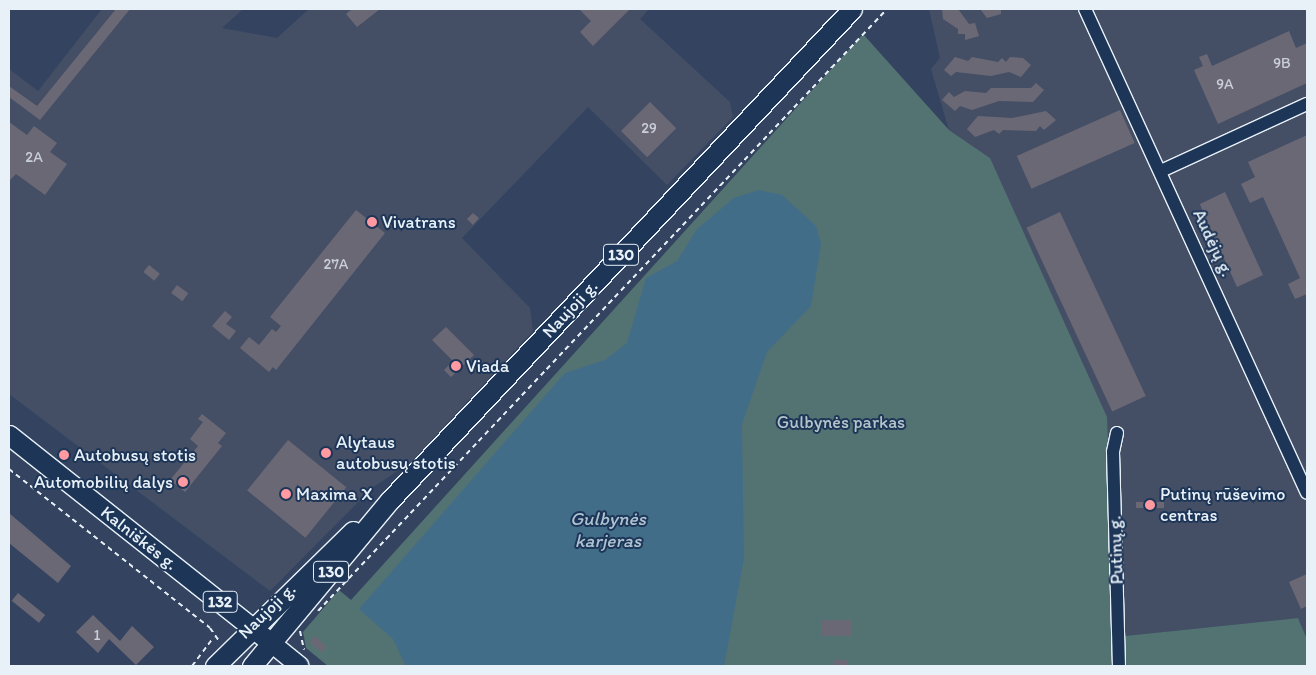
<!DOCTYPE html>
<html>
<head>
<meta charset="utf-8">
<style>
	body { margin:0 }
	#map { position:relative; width:1316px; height:675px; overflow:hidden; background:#344460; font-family:Itim,sans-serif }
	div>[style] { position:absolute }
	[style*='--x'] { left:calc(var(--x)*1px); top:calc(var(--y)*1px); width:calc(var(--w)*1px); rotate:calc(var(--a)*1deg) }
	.built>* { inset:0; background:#444f66 }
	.green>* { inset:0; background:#537272 }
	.water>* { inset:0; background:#426d89 }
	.building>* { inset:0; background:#6b6875; transform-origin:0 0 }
	.path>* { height:2px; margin-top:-1px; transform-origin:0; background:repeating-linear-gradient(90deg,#e8f1f8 0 5px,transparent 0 9px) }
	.roads { filter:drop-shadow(1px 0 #e8f1f8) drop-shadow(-1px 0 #e8f1f8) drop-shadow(0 1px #e8f1f8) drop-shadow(0 -1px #e8f1f8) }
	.street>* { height:12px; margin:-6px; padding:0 6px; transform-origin:6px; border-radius:6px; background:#1d3557 }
	.secondary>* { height:18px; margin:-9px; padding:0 9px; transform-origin:9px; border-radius:9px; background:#1d3557 }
	.primary>* { height:19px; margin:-9.5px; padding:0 9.5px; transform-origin:9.5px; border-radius:9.5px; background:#1d3557 }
	.dots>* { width:14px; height:14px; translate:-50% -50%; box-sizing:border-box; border:2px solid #1d3557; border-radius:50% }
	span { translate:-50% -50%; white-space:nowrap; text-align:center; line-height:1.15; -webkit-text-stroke:4px #1d3557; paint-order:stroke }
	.number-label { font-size:15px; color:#c9cfd7 }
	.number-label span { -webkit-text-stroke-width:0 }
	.shield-label span { padding:1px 4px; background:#1d3557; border:1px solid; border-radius:4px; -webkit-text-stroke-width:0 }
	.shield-label { font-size:16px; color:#e8f1f8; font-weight:700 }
	.poi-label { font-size:18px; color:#e8f1f8 }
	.left { translate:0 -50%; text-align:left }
	.right { translate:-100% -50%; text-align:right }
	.street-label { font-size:18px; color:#e8f1f8 }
	.park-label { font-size:18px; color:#b4c5c9 }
	.water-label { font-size:19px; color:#aec3d1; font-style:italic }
	.frame { position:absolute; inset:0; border:10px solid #e8f1f8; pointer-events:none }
</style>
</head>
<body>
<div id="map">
	<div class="built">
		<i style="clip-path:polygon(102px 9px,243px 9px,222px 28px,277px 38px,309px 9px,649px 9px,640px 19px,730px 102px,733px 117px,667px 185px,588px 107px,462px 238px,530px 308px,533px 331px,411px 462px,372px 488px,270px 591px,9px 394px,9px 69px,38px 91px)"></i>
		<i style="clip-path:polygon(929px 9px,1307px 9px,1307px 639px,1298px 618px,1115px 637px,990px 158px,949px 130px,931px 69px,940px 58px)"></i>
	</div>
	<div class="green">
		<i style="clip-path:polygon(863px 34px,949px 130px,990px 158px,1107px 417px,1115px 637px,1298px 618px,1307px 639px,1307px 666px,328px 666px,306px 648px,303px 632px,339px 590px,351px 600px)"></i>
	</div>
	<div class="water">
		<i style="clip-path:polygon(759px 190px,782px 195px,816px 226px,821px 244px,811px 306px,767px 352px,742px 424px,744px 558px,724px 666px,406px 666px,393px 639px,359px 609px,565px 373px,605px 360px,627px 343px,646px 278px,677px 261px,697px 229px,734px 198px)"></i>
	</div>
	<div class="building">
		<i style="clip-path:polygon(116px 9px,130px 9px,40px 120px,9px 97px,9px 86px,37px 106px)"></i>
		<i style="clip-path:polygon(352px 9px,380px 9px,357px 27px,346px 14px)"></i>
		<i style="clip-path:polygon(579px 9px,630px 9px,593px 46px,580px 32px,591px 21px)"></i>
		<i style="clip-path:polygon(942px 9px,958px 9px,969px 24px,975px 23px,979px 36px,965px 40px,965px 34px,958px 34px,958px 29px,943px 19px)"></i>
		<i style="clip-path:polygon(980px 9px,1001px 9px,1001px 14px,987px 18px)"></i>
		<i style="clip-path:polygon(1289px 31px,1296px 48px,1307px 43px,1307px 83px,1218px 124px,1194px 70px,1203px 66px,1199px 57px,1207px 54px,1212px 66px)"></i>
		<i style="clip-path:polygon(955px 57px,968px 61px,972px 57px,998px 62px,1002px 58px,1006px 62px,1010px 57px,1023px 58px,1031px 65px,1021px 77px,1009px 72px,991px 76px,956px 72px,951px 76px,944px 70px)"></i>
		<i style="clip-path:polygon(1036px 83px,1044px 90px,1033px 102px,999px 101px,972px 110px,960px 106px,955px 111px,942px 100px,949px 92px,954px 97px,965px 91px,986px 93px,991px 88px,1031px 88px)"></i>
		<i style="left:650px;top:102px;width:37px;height:41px;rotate:45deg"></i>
		<i style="left:1120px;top:110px;width:36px;height:113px;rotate:66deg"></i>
		<i style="clip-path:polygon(1046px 111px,1056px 120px,1044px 130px,1040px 126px,1036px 131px,1003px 130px,999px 134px,994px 130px,975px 137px,967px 129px,978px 116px,1012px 118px)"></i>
		<i style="clip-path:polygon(9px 122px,27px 135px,34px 126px,57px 143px,50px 152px,67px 164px,45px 195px,16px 174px,9px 181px)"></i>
		<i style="clip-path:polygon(1307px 135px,1307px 294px,1295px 299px,1288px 284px,1300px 278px,1263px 197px,1250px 203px,1241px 184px,1255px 177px,1248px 162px)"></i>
		<i style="clip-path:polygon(1225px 192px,1263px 275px,1237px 287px,1207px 221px,1204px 223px,1199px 214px,1203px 212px,1200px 204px)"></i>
		<i style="clip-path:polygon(356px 210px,385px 233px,276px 370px,273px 367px,269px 372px,240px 348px,249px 337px,259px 345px,272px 329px,276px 332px,281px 326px,270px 317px)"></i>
		<i style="left:1060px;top:212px;width:203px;height:37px;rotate:65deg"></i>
		<i style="clip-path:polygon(473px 213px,479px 218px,473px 225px,467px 219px)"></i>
		<i style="left:149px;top:265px;width:14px;height:9px;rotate:39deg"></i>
		<i style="left:177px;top:285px;width:14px;height:10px;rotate:36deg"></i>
		<i style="clip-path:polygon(225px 311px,232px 317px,226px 324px,236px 331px,229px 340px,212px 326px)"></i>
		<i style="clip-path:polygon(446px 327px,474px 355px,451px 377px,444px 370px,453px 361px,432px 340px)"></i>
		<i style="clip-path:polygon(202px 414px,226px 433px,218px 443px,222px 446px,185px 492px,170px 480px,198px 446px,190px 439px,203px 422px,198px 419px)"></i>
		<i style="left:288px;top:440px;width:75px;height:65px;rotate:39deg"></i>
		<i style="left:1136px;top:502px;width:28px;height:6px"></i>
		<i style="clip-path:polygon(9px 513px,71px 566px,58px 583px,9px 543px)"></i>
		<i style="clip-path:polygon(1307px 574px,1307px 606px,1301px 609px,1289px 582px)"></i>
		<i style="left:18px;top:593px;width:35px;height:10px;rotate:39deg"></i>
		<i style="clip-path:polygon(93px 615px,120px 641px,132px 626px,154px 647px,136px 665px,109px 639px,98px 653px,76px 632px)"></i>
		<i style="left:821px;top:620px;width:31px;height:16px"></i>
		<i style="left:315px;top:636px;width:16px;height:8px;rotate:43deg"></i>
		<i style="left:834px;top:660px;width:14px;height:6px"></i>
	</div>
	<div class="path">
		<i style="--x:9;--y:469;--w:256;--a:38.3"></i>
		<i style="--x:210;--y:628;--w:16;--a:55"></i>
		<i style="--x:318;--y:611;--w:828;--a:-46.61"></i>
		<i style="--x:300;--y:631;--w:19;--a:78"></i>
		<i style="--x:192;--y:666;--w:36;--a:-53"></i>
	</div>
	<div class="roads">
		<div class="street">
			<i style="--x:1085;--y:9;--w:532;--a:65.36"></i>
			<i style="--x:1161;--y:171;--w:161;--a:-24.7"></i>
			<i style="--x:1117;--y:433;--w:19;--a:102"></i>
			<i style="--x:1113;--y:452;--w:214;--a:88.4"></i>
		</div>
		<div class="secondary">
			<i style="--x:270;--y:642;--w:38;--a:39"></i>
		</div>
		<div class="primary">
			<i style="--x:9;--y:435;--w:333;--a:38.4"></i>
			<i style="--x:215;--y:666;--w:193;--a:-44.4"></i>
			<i style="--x:252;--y:666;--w:216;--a:-50.3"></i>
			<i style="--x:390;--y:500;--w:674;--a:-46.74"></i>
		</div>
	</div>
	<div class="dots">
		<i style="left:372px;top:222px;background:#ff9aa2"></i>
		<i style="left:456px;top:366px;background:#ff9aa2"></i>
		<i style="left:326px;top:453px;background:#ff9aa2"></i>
		<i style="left:64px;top:455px;background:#ff9aa2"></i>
		<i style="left:183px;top:482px;background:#ff9aa2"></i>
		<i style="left:286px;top:494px;background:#ff9aa2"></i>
		<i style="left:1150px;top:505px;background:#ff9aa2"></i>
	</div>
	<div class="number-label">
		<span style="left:1282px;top:64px">9B</span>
		<span style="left:1225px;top:85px">9A</span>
		<span style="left:649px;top:129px">29</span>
		<span style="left:34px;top:158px">2A</span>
		<span style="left:336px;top:265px">27A</span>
		<span style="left:97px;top:636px">1</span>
	</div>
	<div class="shield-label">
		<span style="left:621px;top:255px">130</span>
		<span style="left:331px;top:572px">130</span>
		<span style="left:220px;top:602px">132</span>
	</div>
	<div class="poi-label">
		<span class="left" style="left:382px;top:222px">Vivatrans</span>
		<span class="left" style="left:466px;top:366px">Viada</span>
		<span class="left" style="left:336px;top:453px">Alytaus<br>autobusų stotis</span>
		<span class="left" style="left:74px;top:455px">Autobusų stotis</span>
		<span class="right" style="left:173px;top:482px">Automobilių dalys</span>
		<span class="left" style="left:296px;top:494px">Maxima X</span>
		<span class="left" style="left:1160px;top:505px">Putinų rūševimo<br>centras</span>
	</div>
	<div class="street-label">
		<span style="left:1213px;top:243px;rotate:65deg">Audėjų g.</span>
		<span style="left:570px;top:309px;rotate:-47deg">Naujoji g.</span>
		<span style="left:139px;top:538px;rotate:38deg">Kalniškės g.</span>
		<span style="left:1116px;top:550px;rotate:-92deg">Putinų g.</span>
		<span style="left:267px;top:611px;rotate:-44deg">Naujoji g.</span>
	</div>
	<div class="park-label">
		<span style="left:841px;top:422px">Gulbynės parkas</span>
	</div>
	<div class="water-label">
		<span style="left:608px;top:530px">Gulbynės<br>karjeras</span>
	</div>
	<div class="frame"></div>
</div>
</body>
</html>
